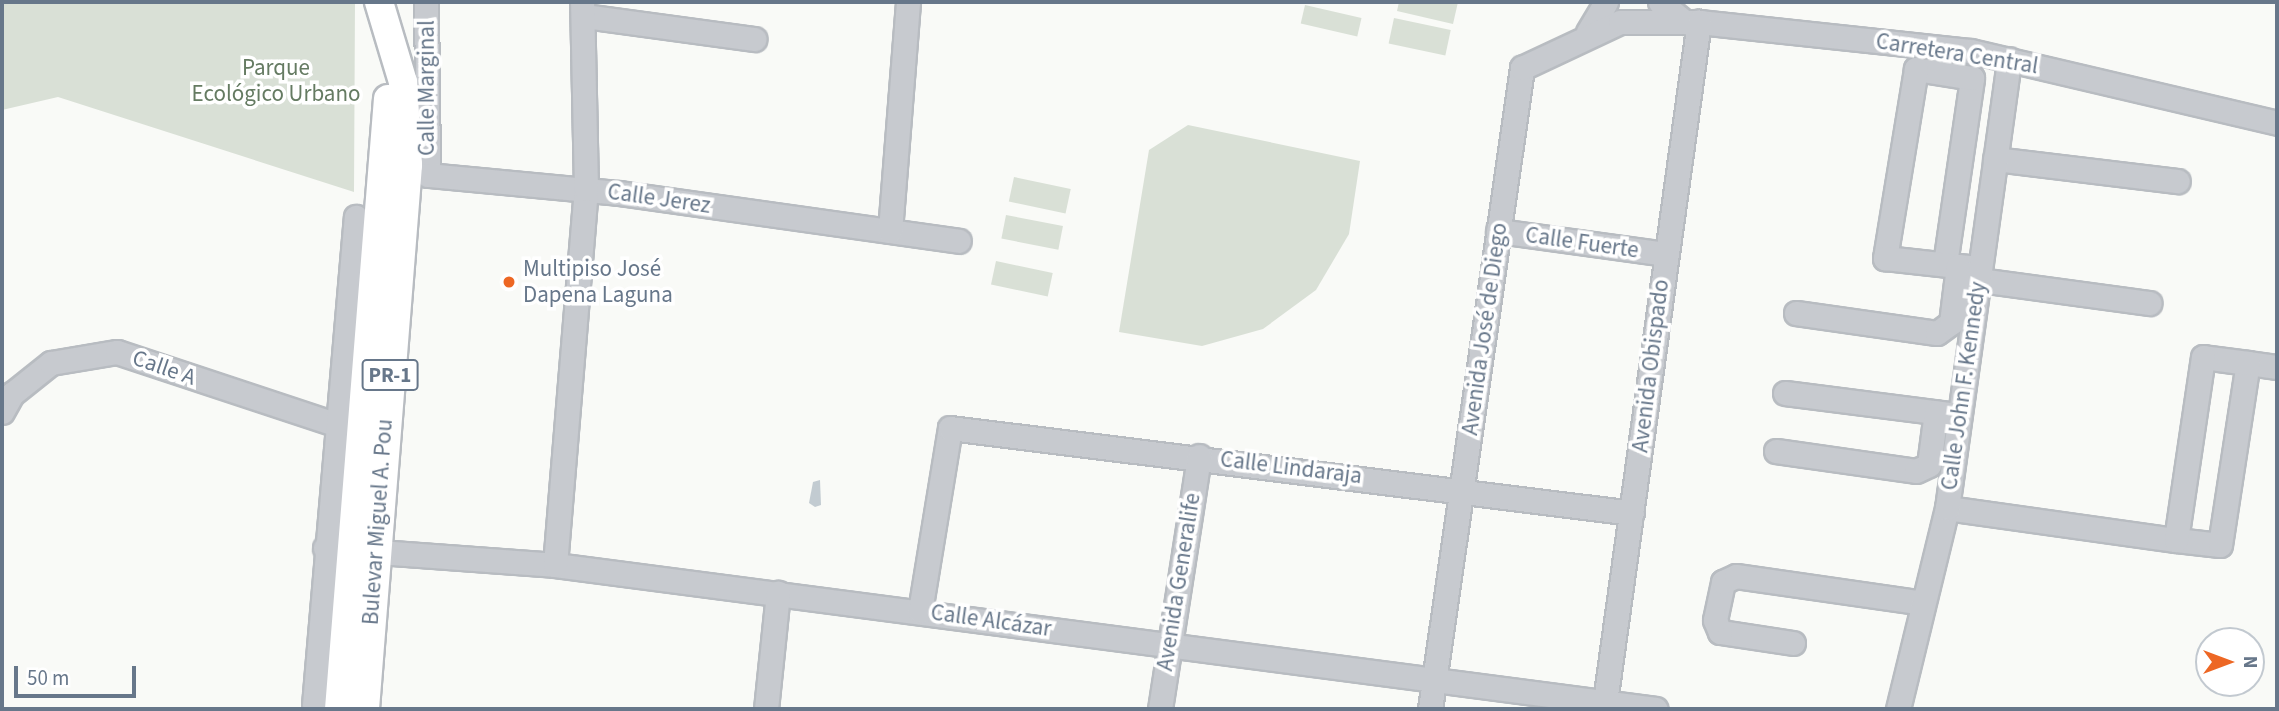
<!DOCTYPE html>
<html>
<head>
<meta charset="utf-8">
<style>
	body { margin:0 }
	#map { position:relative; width:2279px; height:711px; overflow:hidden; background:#f9faf7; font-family:"Source Sans 3",sans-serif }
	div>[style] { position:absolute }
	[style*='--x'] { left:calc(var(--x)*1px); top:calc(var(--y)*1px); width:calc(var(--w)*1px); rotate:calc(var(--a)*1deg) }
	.green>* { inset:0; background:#d9e0d6; transform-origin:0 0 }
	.water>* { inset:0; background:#c2cbd1 }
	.roads { filter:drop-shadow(2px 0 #b8bcc1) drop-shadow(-2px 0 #b8bcc1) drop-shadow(0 2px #b8bcc1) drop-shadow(0 -2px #b8bcc1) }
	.minor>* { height:23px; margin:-11.5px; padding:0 11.5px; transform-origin:11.5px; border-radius:11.5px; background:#c7cacf }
	.major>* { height:28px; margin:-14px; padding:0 14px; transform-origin:14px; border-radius:14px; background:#fff }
	.dots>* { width:19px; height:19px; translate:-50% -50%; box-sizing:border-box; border:4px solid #fff; border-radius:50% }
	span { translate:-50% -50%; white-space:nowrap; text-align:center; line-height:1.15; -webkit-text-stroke:7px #fff; paint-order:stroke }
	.shield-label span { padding:2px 5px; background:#fff; border:2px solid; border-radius:5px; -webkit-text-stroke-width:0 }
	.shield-label { font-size:21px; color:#67778a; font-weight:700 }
	.street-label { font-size:23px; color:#67778a }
	.park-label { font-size:23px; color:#657b62 }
	.poi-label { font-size:23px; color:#67778a }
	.left { translate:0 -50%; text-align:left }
	.frame { position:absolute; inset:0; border:4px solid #67778a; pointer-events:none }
	.north { position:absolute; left:2195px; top:627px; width:70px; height:70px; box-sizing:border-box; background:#fff; border:2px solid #c2c9d0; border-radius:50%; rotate:90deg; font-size:19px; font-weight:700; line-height:28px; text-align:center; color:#67778a }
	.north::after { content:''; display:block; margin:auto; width:24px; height:32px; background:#ed6724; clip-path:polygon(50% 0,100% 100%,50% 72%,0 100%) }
	.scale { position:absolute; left:14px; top:666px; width:122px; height:32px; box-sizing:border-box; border:4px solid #67778a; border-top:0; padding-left:9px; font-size:21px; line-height:24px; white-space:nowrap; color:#67778a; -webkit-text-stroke:5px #fff; paint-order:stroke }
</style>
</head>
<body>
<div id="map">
	<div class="green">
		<i style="clip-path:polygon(2px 2px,355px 2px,354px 192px,58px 97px,2px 110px)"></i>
		<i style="clip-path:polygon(1399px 2px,1458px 2px,1453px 24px,1397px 11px)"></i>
		<i style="left:1305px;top:5px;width:58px;height:19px;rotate:13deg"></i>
		<i style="left:1394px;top:18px;width:58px;height:26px;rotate:12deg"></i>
		<i style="clip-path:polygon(1188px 125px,1360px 161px,1349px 234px,1316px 290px,1263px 329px,1202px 346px,1119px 332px,1149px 150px)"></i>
		<i style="left:1014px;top:177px;width:58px;height:25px;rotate:12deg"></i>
		<i style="left:1006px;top:215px;width:58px;height:24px;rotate:11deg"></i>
		<i style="left:996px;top:261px;width:58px;height:24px;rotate:12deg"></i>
	</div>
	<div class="water">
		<i style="clip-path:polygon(820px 480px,821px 505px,815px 507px,809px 503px,813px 482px)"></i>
	</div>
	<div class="roads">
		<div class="minor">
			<i style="--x:426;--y:2;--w:173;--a:89.3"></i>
			<i style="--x:428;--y:175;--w:192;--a:5.4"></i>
			<i style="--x:619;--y:193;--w:343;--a:8"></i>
			<i style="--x:1660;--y:2;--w:32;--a:39"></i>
			<i style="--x:584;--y:16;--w:172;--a:7.7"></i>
			<i style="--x:1588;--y:32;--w:35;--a:-59"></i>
			<i style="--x:1995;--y:159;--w:184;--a:6.9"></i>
			<i style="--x:890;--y:231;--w:230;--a:-85.5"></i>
			<i style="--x:1498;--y:231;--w:170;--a:7.8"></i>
			<i style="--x:1945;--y:264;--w:188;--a:-81.7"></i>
			<i style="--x:1972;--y:78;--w:57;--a:-170.9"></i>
			<i style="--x:1916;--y:69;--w:192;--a:99.3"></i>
			<i style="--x:1885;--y:258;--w:73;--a:6.3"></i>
			<i style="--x:1958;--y:266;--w:22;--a:5"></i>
			<i style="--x:1979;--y:280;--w:172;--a:7.7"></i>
			<i style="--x:1796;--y:313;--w:142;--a:8.1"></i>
			<i style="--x:1937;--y:333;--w:17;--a:-36"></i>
			<i style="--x:1951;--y:323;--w:57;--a:-83"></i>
			<i style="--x:2248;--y:363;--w:29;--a:8"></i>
			<i style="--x:1785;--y:393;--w:165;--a:7.3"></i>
			<i style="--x:2;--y:412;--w:21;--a:-61"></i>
			<i style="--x:12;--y:394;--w:50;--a:-38.5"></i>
			<i style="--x:51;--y:363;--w:67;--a:-9.5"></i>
			<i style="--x:117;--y:352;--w:236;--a:18.3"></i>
			<i style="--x:1776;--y:451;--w:141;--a:8.1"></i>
			<i style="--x:1916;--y:471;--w:14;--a:-25"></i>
			<i style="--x:1929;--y:465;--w:53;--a:-82.5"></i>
			<i style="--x:1947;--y:508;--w:231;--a:8"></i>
			<i style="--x:2176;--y:540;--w:44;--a:6.5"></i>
			<i style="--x:2220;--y:545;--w:184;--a:-81.3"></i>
			<i style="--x:2248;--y:363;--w:45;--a:-172.4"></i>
			<i style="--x:2203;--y:357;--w:185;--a:98.4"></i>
			<i style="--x:325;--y:548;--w:231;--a:4.2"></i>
			<i style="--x:555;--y:565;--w:1110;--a:7.45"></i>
			<i style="--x:555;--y:565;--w:377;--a:-85.3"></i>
			<i style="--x:586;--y:189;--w:187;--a:-91.2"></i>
			<i style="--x:920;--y:611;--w:185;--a:-80.7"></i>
			<i style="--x:950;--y:428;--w:687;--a:7.1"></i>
			<i style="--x:1793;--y:643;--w:74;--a:-171.4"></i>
			<i style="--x:1720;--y:632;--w:13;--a:-113"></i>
			<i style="--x:1715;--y:620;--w:39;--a:-78"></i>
			<i style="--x:1723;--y:582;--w:14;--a:-25"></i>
			<i style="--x:1736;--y:576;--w:189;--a:8.2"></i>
			<i style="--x:314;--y:705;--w:490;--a:-85.1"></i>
			<i style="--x:766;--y:709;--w:117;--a:-84.1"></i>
			<i style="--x:1160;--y:709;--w:256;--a:-81.2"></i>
			<i style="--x:1430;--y:709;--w:648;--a:-81.83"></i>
			<i style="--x:1522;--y:68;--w:108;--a:-25.1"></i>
			<i style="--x:1620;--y:22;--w:79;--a:0"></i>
			<i style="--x:1699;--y:22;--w:274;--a:6.1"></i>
			<i style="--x:1971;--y:51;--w:314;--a:13.2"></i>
			<i style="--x:1604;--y:709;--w:694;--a:-82.13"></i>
			<i style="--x:1898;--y:709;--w:207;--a:-76.3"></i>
			<i style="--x:1947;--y:508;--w:453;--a:-82.1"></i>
		</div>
		<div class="major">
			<i style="--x:339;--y:709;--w:612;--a:-85.41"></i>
			<i style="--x:365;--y:709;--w:546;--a:-85.48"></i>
			<i style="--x:408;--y:165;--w:83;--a:-93.4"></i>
			<i style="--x:403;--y:82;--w:84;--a:-106.7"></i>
		</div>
	</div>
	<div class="dots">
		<i style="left:509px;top:282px;background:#ed6724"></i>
	</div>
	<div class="shield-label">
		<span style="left:390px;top:375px">PR-1</span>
	</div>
	<div class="street-label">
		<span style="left:1957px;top:54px;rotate:9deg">Carretera Central</span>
		<span style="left:427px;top:88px;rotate:-90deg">Calle Marginal</span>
		<span style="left:659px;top:199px;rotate:8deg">Calle Jerez</span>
		<span style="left:1582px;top:243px;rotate:8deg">Calle Fuerte</span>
		<span style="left:1485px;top:329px;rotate:-82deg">Avenida José de Diego</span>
		<span style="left:1651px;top:366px;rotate:-83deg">Avenida Obispado</span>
		<span style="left:164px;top:368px;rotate:19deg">Calle A</span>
		<span style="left:1964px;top:386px;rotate:-82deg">Calle John F. Kennedy</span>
		<span style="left:1291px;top:468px;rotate:7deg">Calle Lindaraja</span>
		<span style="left:378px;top:522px;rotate:-86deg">Bulevar Miguel A. Pou</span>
		<span style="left:1179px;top:582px;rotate:-81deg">Avenida Generalife</span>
		<span style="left:991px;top:621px;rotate:8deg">Calle Alcázar</span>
	</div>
	<div class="park-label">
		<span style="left:276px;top:81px">Parque<br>Ecológico Urbano</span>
	</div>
	<div class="poi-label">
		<span class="left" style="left:523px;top:282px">Multipiso José<br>Dapena Laguna</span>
	</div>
	<div class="frame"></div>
	<div class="north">N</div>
	<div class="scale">50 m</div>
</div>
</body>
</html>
